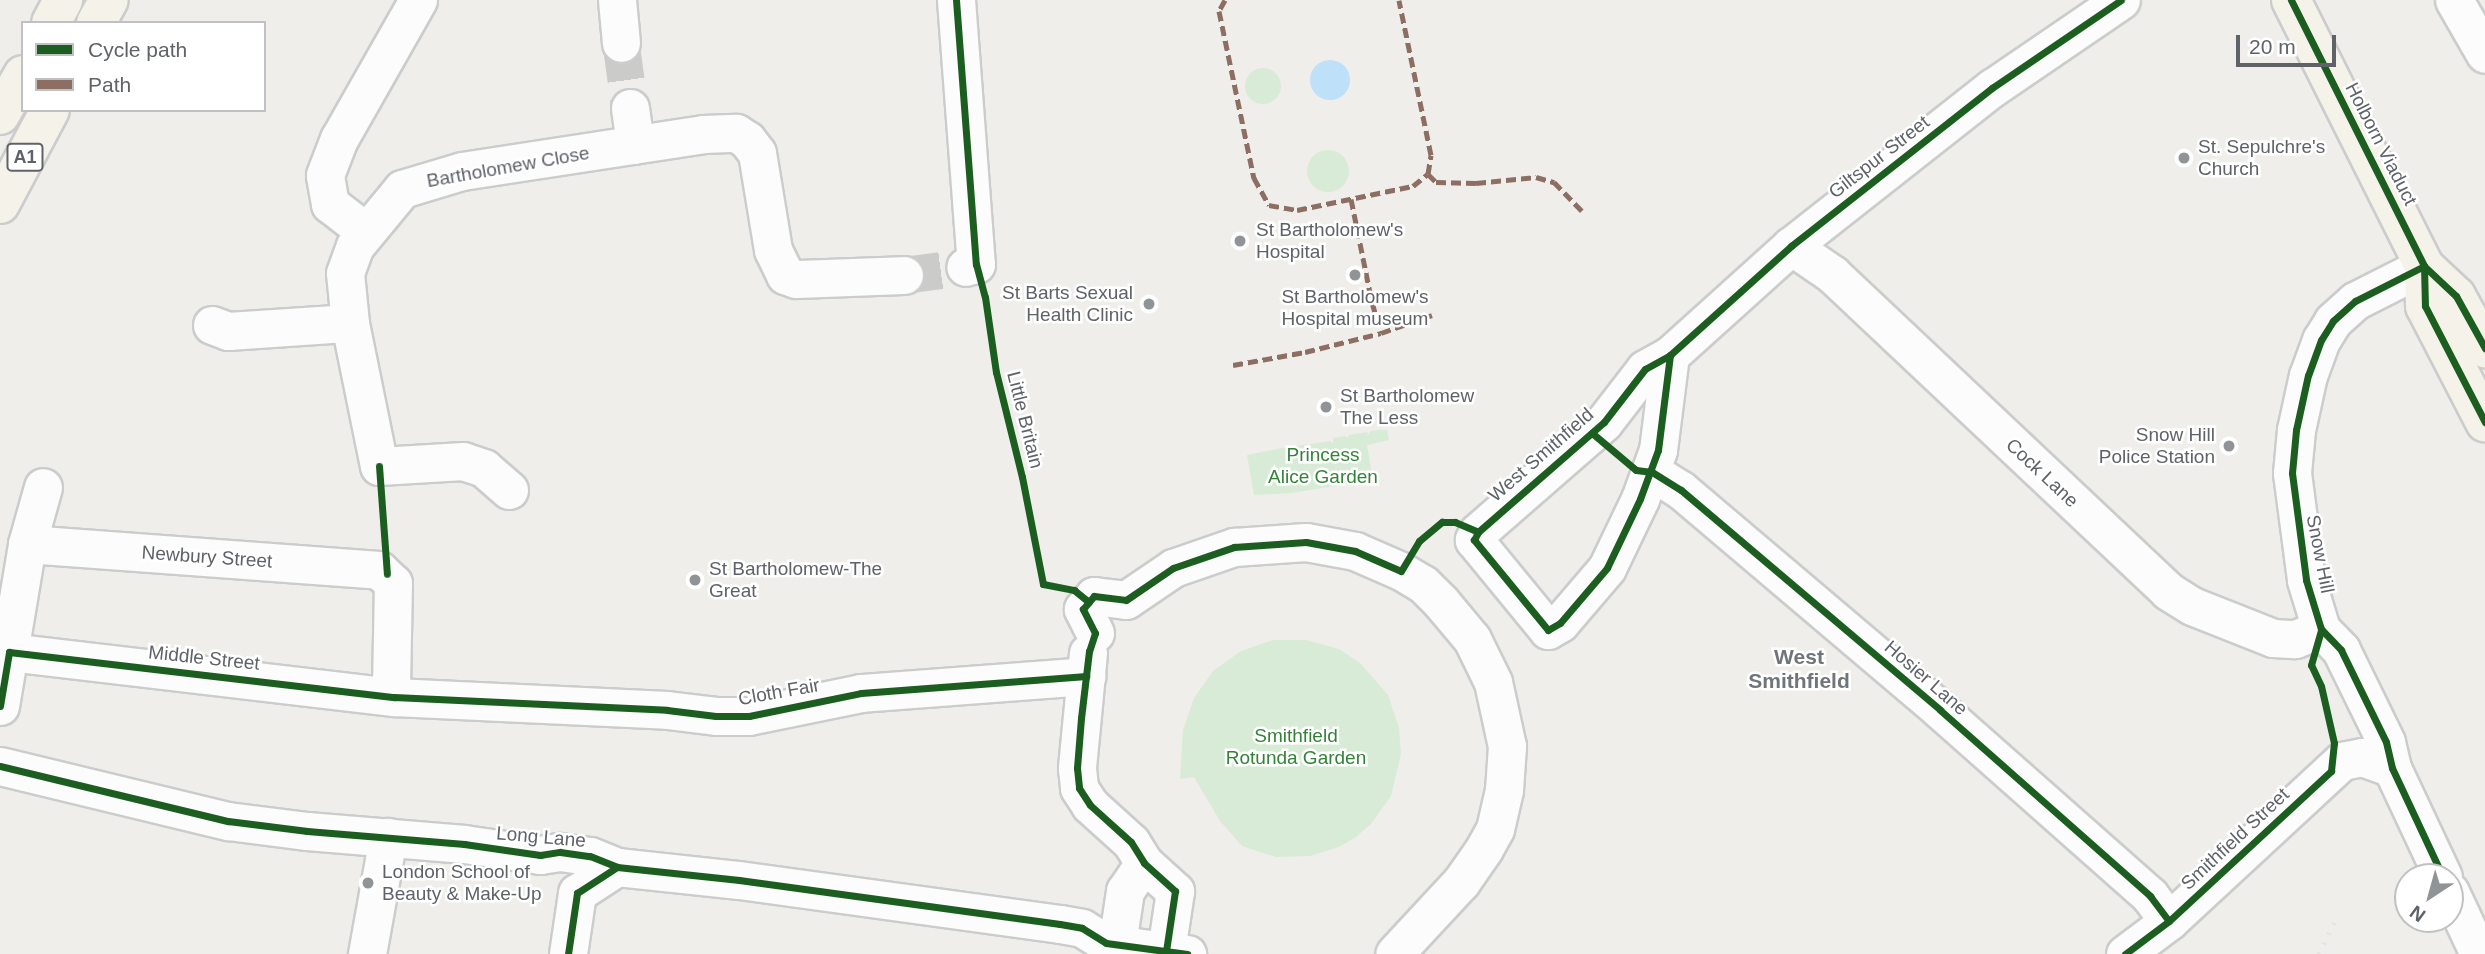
<!DOCTYPE html>
<html>
<head>
<meta charset="utf-8">
<style>
	body { margin:0 }
	#map { position:relative; width:2485px; height:954px; overflow:hidden; background:#efeeea; font-family:Helvetica,sans-serif }
	div>[style] { position:absolute }
	[style*='--x'] { left:calc(var(--x)*1px); top:calc(var(--y)*1px); width:calc(var(--w)*1px); rotate:calc(var(--a)*1deg) }
	.green>* { inset:0; background:#d8ebd6 }
	.round { border-radius:50% }
	.water>* { inset:0; background:#bfe0f9 }
	.minor-tunnel>* { height:37px; margin-top:-18.5px; transform-origin:0; background:repeating-linear-gradient(90deg,#cbcbca 0 37px,transparent 0 55px) }
	.roads { filter:drop-shadow(2px 0 #cbcccc) drop-shadow(-2px 0 #cbcccc) drop-shadow(0 2px #cbcccc) drop-shadow(0 -2px #cbcccc) }
	.minor>* { height:37px; margin:-18.5px; padding:0 18.5px; transform-origin:18.5px; border-radius:18.5px; background:#fdfcfc }
	.major>* { height:38px; margin:-19px; padding:0 19px; transform-origin:19px; border-radius:19px; background:#f4f2e9 }
	.rail>* { height:5px; margin-top:-2.5px; transform-origin:0; background:repeating-linear-gradient(90deg,#e4e4e4 0 2px,transparent 0 11px) }
	.quiet>* { height:5px; margin-top:-2.5px; transform-origin:0; background:repeating-linear-gradient(90deg,#8d6e63 0 10px,transparent 0 15px) }
	.cycleway>* { height:7px; margin:-3.5px; padding:0 3.5px; transform-origin:3.5px; border-radius:3.5px; background:#1b5e20 }
	.dots>* { width:19px; height:19px; translate:-50% -50%; box-sizing:border-box; border:4px solid #fff; border-radius:50% }
	span { translate:-50% -50%; white-space:nowrap; text-align:center; line-height:1.15; -webkit-text-stroke:5px #fff; paint-order:stroke }
	.shield-label span { padding:2px 5px; background:#fff; border:2px solid; border-radius:5px; -webkit-text-stroke-width:0 }
	.shield-label { font-size:18px; color:#5f6368; font-weight:700 }
	.street-label { font-size:19px; color:#5f6368 }
	.poi-label { font-size:19px; color:#5f6368 }
	.left { translate:0 -50%; text-align:left }
	.right { translate:-100% -50%; text-align:right }
	.park-label { font-size:19px; color:#348238 }
	.neighbourhood-label { font-size:21px; color:#70757a; font-weight:700 }
	.legend { position:absolute; left:21px; top:21px; width:245px; height:91px; box-sizing:border-box; background:#fff; border:2px solid #bfc1c3; margin:0; padding:9px 12px; list-style:none; font-size:21px; color:#5f6368 }
	.legend li { display:flex; align-items:center; gap:14px; height:35px }
	.legend b { width:35px; border:2px solid #bfc1c3 }
	.north { position:absolute; left:2394px; top:863px; width:70px; height:70px; box-sizing:border-box; background:#fff; border:2px solid #bfc1c3; border-radius:50%; rotate:216deg; font-size:19px; font-weight:700; line-height:28px; text-align:center; color:#5f6368 }
	.north::after { content:''; display:block; margin:auto; width:24px; height:32px; background:#919496; clip-path:polygon(50% 0,100% 100%,50% 72%,0 100%) }
	.scale { position:absolute; left:2236px; top:35px; width:100px; height:32px; box-sizing:border-box; border:4px solid #5f6368; border-top:0; padding-left:9px; font-size:21px; line-height:24px; white-space:nowrap; color:#5f6368; -webkit-text-stroke:5px #fff; paint-order:stroke }
</style>
</head>
<body>
<div id="map">
	<div class="green">
		<i class="round" style="left:1245px;top:68px;width:36px;height:36px"></i>
		<i class="round" style="left:1307px;top:150px;width:42px;height:42px"></i>
		<i style="clip-path:polygon(1378px 430px,1387px 430px,1389px 440px,1367px 445px,1373px 480px,1291px 493px,1254px 495px,1247px 455px,1288px 447px,1289px 451px,1294px 451px,1294px 447px,1306px 444px,1310px 448px,1310px 444px,1330px 441px,1333px 443px,1333px 438px,1346px 436px,1347px 439px,1349px 435px,1367px 432px,1368px 435px,1371px 431px)"></i>
		<i style="clip-path:polygon(1273px 640px,1306px 640px,1339px 649px,1360px 663px,1388px 695px,1399px 728px,1401px 754px,1391px 796px,1371px 824px,1356px 837px,1339px 847px,1310px 856px,1276px 857px,1242px 846px,1220px 821px,1194px 777px,1180px 779px,1183px 730px,1194px 698px,1213px 671px,1241px 651px)"></i>
	</div>
	<div class="water">
		<i class="round" style="left:1310px;top:60px;width:40px;height:40px"></i>
	</div>
	<div class="minor-tunnel">
		<i style="--x:621;--y:43;--w:66;--a:82.1"></i>
		<i style="--x:904;--y:275;--w:62;--a:-7.5"></i>
	</div>
	<div class="roads">
		<div class="minor">
			<i style="--x:617;--y:0;--w:43;--a:84.7"></i>
			<i style="--x:956;--y:0;--w:265;--a:85.7"></i>
			<i style="--x:976;--y:264;--w:11;--a:165"></i>
			<i style="--x:2454;--y:0;--w:62;--a:60.1"></i>
			<i style="--x:630;--y:108;--w:37;--a:82"></i>
			<i style="--x:365;--y:231;--w:44;--a:-142.4"></i>
			<i style="--x:330;--y:204;--w:29;--a:-100"></i>
			<i style="--x:325;--y:175;--w:39;--a:-69"></i>
			<i style="--x:339;--y:139;--w:160;--a:-60.4"></i>
			<i style="--x:1791;--y:246;--w:50;--a:34.3"></i>
			<i style="--x:1832;--y:274;--w:462;--a:43.3"></i>
			<i style="--x:2168;--y:591;--w:28;--a:32"></i>
			<i style="--x:2192;--y:606;--w:87;--a:21.6"></i>
			<i style="--x:2273;--y:638;--w:22;--a:3"></i>
			<i style="--x:2295;--y:639;--w:28;--a:-21"></i>
			<i style="--x:2424;--y:266;--w:77;--a:153.1"></i>
			<i style="--x:2355;--y:301;--w:30;--a:138"></i>
			<i style="--x:2333;--y:321;--w:22;--a:122"></i>
			<i style="--x:2321;--y:340;--w:37;--a:110"></i>
			<i style="--x:2308;--y:375;--w:56;--a:102.3"></i>
			<i style="--x:2296;--y:430;--w:43;--a:95.3"></i>
			<i style="--x:2292;--y:473;--w:108;--a:82.5"></i>
			<i style="--x:2306;--y:580;--w:51;--a:73"></i>
			<i style="--x:2321;--y:629;--w:29;--a:46"></i>
			<i style="--x:2341;--y:650;--w:102;--a:63.9"></i>
			<i style="--x:2386;--y:742;--w:27;--a:77"></i>
			<i style="--x:2392;--y:768;--w:120;--a:64.9"></i>
			<i style="--x:212;--y:325;--w:17;--a:21"></i>
			<i style="--x:228;--y:331;--w:122;--a:-3.8"></i>
			<i style="--x:1670;--y:355;--w:96;--a:97.2"></i>
			<i style="--x:1658;--y:450;--w:52;--a:110.2"></i>
			<i style="--x:1640;--y:499;--w:76;--a:115.6"></i>
			<i style="--x:1607;--y:568;--w:72;--a:130.5"></i>
			<i style="--x:1560;--y:623;--w:14;--a:150"></i>
			<i style="--x:1548;--y:630;--w:117;--a:-129.4"></i>
			<i style="--x:1474;--y:540;--w:9;--a:-63"></i>
			<i style="--x:1478;--y:532;--w:167;--a:-41.1"></i>
			<i style="--x:1604;--y:422;--w:67;--a:-52.3"></i>
			<i style="--x:1645;--y:369;--w:29;--a:-29"></i>
			<i style="--x:1670;--y:355;--w:163;--a:-42"></i>
			<i style="--x:1791;--y:246;--w:256;--a:-38.2"></i>
			<i style="--x:1992;--y:88;--w:156;--a:-34.3"></i>
			<i style="--x:1652;--y:472;--w:34;--a:32"></i>
			<i style="--x:1681;--y:490;--w:340;--a:40.3"></i>
			<i style="--x:1940;--y:710;--w:281;--a:41.5"></i>
			<i style="--x:2150;--y:896;--w:31;--a:53"></i>
			<i style="--x:509;--y:490;--w:33;--a:-139"></i>
			<i style="--x:484;--y:468;--w:22;--a:-162"></i>
			<i style="--x:463;--y:461;--w:84;--a:176.6"></i>
			<i style="--x:379;--y:466;--w:146;--a:-101.5"></i>
			<i style="--x:350;--y:323;--w:50;--a:-95.7"></i>
			<i style="--x:345;--y:273;--w:29;--a:-70"></i>
			<i style="--x:355;--y:246;--w:74;--a:-50.5"></i>
			<i style="--x:402;--y:189;--w:63;--a:-16.7"></i>
			<i style="--x:462;--y:171;--w:244;--a:-8.7"></i>
			<i style="--x:703;--y:134;--w:33;--a:-2"></i>
			<i style="--x:736;--y:133;--w:13;--a:32"></i>
			<i style="--x:747;--y:140;--w:16;--a:52"></i>
			<i style="--x:757;--y:153;--w:98;--a:80.6"></i>
			<i style="--x:773;--y:250;--w:28;--a:64"></i>
			<i style="--x:785;--y:275;--w:12;--a:20"></i>
			<i style="--x:796;--y:279;--w:108;--a:-2.1"></i>
			<i style="--x:27;--y:544;--w:353;--a:4.2"></i>
			<i style="--x:379;--y:570;--w:19;--a:43"></i>
			<i style="--x:393;--y:583;--w:105;--a:91.1"></i>
			<i style="--x:391;--y:688;--w:9;--a:72"></i>
			<i style="--x:1095;--y:633;--w:27;--a:-117"></i>
			<i style="--x:1083;--y:609;--w:17;--a:-50"></i>
			<i style="--x:1094;--y:596;--w:32;--a:7"></i>
			<i style="--x:1126;--y:600;--w:57;--a:-34.2"></i>
			<i style="--x:1173;--y:568;--w:65;--a:-19"></i>
			<i style="--x:1234;--y:547;--w:72;--a:-4"></i>
			<i style="--x:1306;--y:542;--w:50;--a:10.4"></i>
			<i style="--x:1355;--y:551;--w:50;--a:23.5"></i>
			<i style="--x:1401;--y:571;--w:26;--a:31"></i>
			<i style="--x:1423;--y:584;--w:25;--a:45"></i>
			<i style="--x:1441;--y:602;--w:48;--a:50"></i>
			<i style="--x:1472;--y:639;--w:48;--a:64"></i>
			<i style="--x:1493;--y:682;--w:66;--a:77.7"></i>
			<i style="--x:1507;--y:746;--w:44;--a:93.9"></i>
			<i style="--x:1504;--y:790;--w:40;--a:103"></i>
			<i style="--x:1495;--y:829;--w:23;--a:119"></i>
			<i style="--x:1484;--y:849;--w:40;--a:124.9"></i>
			<i style="--x:1461;--y:882;--w:98;--a:132.9"></i>
			<i style="--x:9;--y:652;--w:388;--a:6.7"></i>
			<i style="--x:394;--y:697;--w:273;--a:2.7"></i>
			<i style="--x:667;--y:710;--w:49;--a:7"></i>
			<i style="--x:716;--y:716;--w:33;--a:0"></i>
			<i style="--x:749;--y:716;--w:114;--a:-11.6"></i>
			<i style="--x:861;--y:693;--w:226;--a:-4.3"></i>
			<i style="--x:1088;--y:653;--w:116;--a:95.5"></i>
			<i style="--x:1077;--y:768;--w:20;--a:84"></i>
			<i style="--x:1079;--y:788;--w:20;--a:57"></i>
			<i style="--x:1090;--y:805;--w:55;--a:42.1"></i>
			<i style="--x:1131;--y:842;--w:25;--a:58"></i>
			<i style="--x:1144;--y:863;--w:42;--a:42.1"></i>
			<i style="--x:1175;--y:891;--w:61;--a:98.5"></i>
			<i style="--x:0;--y:706;--w:164;--a:-80.5"></i>
			<i style="--x:27;--y:544;--w:59;--a:-74.3"></i>
			<i style="--x:0;--y:766;--w:235;--a:13.6"></i>
			<i style="--x:228;--y:821;--w:80;--a:7.2"></i>
			<i style="--x:307;--y:831;--w:158;--a:4.7"></i>
			<i style="--x:464;--y:844;--w:77;--a:8.2"></i>
			<i style="--x:540;--y:855;--w:20;--a:-9"></i>
			<i style="--x:560;--y:852;--w:30;--a:8"></i>
			<i style="--x:590;--y:856;--w:29;--a:22"></i>
			<i style="--x:617;--y:867;--w:123;--a:6.1"></i>
			<i style="--x:739;--y:880;--w:324;--a:7.8"></i>
			<i style="--x:1060;--y:924;--w:22;--a:10"></i>
			<i style="--x:1082;--y:928;--w:28;--a:32"></i>
			<i style="--x:1106;--y:943;--w:82;--a:7.7"></i>
			<i style="--x:2450;--y:892;--w:68;--a:64.9"></i>
			<i style="--x:1117;--y:944;--w:54;--a:-81.4"></i>
			<i style="--x:1125;--y:891;--w:34;--a:-56"></i>
			<i style="--x:367;--y:954;--w:119;--a:-79.8"></i>
			<i style="--x:568;--y:954;--w:62;--a:-81.6"></i>
			<i style="--x:577;--y:893;--w:48;--a:-33"></i>
			<i style="--x:2125;--y:954;--w:55;--a:-36.9"></i>
			<i style="--x:2169;--y:921;--w:236;--a:-42.8"></i>
			<i style="--x:2342;--y:761;--w:20;--a:-11"></i>
			<i style="--x:2362;--y:757;--w:32;--a:20"></i>
		</div>
		<div class="major">
			<i style="--x:2291;--y:0;--w:297;--a:63.4"></i>
			<i style="--x:2424;--y:266;--w:44;--a:43.2"></i>
			<i style="--x:2456;--y:296;--w:60;--a:60.9"></i>
			<i style="--x:51;--y:23;--w:26;--a:-62"></i>
			<i style="--x:96;--y:23;--w:26;--a:-61"></i>
			<i style="--x:0;--y:115;--w:46;--a:-60.1"></i>
			<i style="--x:0;--y:204;--w:106;--a:-62"></i>
			<i style="--x:2424;--y:266;--w:40;--a:88.6"></i>
			<i style="--x:2425;--y:306;--w:131;--a:62.7"></i>
		</div>
	</div>
	<div class="rail">
		<i style="--x:2319;--y:954;--w:37;--a:-64"></i>
	</div>
	<div class="quiet">
		<i style="--x:1225;--y:0;--w:13;--a:119"></i>
		<i style="--x:1219;--y:11;--w:171;--a:78.2"></i>
		<i style="--x:1254;--y:178;--w:31;--a:61"></i>
		<i style="--x:1269;--y:205;--w:28;--a:10"></i>
		<i style="--x:1297;--y:210;--w:118;--a:-11.7"></i>
		<i style="--x:1413;--y:186;--w:19;--a:-39"></i>
		<i style="--x:1428;--y:174;--w:19;--a:-81"></i>
		<i style="--x:1431;--y:155;--w:158;--a:-101.7"></i>
		<i style="--x:1428;--y:174;--w:11;--a:45"></i>
		<i style="--x:1436;--y:182;--w:40;--a:1.4"></i>
		<i style="--x:1476;--y:183;--w:60;--a:-5.7"></i>
		<i style="--x:1536;--y:177;--w:19;--a:16"></i>
		<i style="--x:1554;--y:182;--w:40;--a:46"></i>
		<i style="--x:1351;--y:199;--w:105;--a:78.5"></i>
		<i style="--x:1372;--y:302;--w:32;--a:74"></i>
		<i style="--x:1233;--y:365;--w:73;--a:-10.2"></i>
		<i style="--x:1305;--y:352;--w:78;--a:-14"></i>
		<i style="--x:1381;--y:333;--w:54;--a:-19.4"></i>
	</div>
	<div class="cycleway">
		<i style="--x:956;--y:0;--w:265;--a:85.7"></i>
		<i style="--x:976;--y:264;--w:34;--a:75"></i>
		<i style="--x:985;--y:297;--w:76;--a:81.7"></i>
		<i style="--x:996;--y:372;--w:108;--a:76.1"></i>
		<i style="--x:1022;--y:477;--w:109;--a:78.9"></i>
		<i style="--x:1043;--y:584;--w:32;--a:11"></i>
		<i style="--x:1074;--y:590;--w:19;--a:39"></i>
		<i style="--x:2291;--y:0;--w:297;--a:63.4"></i>
		<i style="--x:2424;--y:266;--w:44;--a:43.2"></i>
		<i style="--x:2456;--y:296;--w:60;--a:60.9"></i>
		<i style="--x:2424;--y:266;--w:77;--a:153.1"></i>
		<i style="--x:2355;--y:301;--w:30;--a:138"></i>
		<i style="--x:2333;--y:321;--w:22;--a:122"></i>
		<i style="--x:2321;--y:340;--w:37;--a:110"></i>
		<i style="--x:2308;--y:375;--w:56;--a:102.3"></i>
		<i style="--x:2296;--y:430;--w:43;--a:95.3"></i>
		<i style="--x:2292;--y:473;--w:108;--a:82.5"></i>
		<i style="--x:2306;--y:580;--w:51;--a:73"></i>
		<i style="--x:2321;--y:629;--w:29;--a:46"></i>
		<i style="--x:2341;--y:650;--w:102;--a:63.9"></i>
		<i style="--x:2386;--y:742;--w:27;--a:77"></i>
		<i style="--x:2392;--y:768;--w:120;--a:64.9"></i>
		<i style="--x:2424;--y:266;--w:40;--a:88.6"></i>
		<i style="--x:2425;--y:306;--w:131;--a:62.7"></i>
		<i style="--x:1670;--y:355;--w:96;--a:97.2"></i>
		<i style="--x:1658;--y:450;--w:52;--a:110.2"></i>
		<i style="--x:1640;--y:499;--w:76;--a:115.6"></i>
		<i style="--x:1607;--y:568;--w:72;--a:130.5"></i>
		<i style="--x:1560;--y:623;--w:14;--a:150"></i>
		<i style="--x:1548;--y:630;--w:117;--a:-129.4"></i>
		<i style="--x:1474;--y:540;--w:9;--a:-63"></i>
		<i style="--x:1478;--y:532;--w:167;--a:-41.1"></i>
		<i style="--x:1604;--y:422;--w:67;--a:-52.3"></i>
		<i style="--x:1645;--y:369;--w:29;--a:-29"></i>
		<i style="--x:1670;--y:355;--w:163;--a:-42"></i>
		<i style="--x:1791;--y:246;--w:256;--a:-38.2"></i>
		<i style="--x:1992;--y:88;--w:156;--a:-34.3"></i>
		<i style="--x:1592;--y:433;--w:57;--a:40.1"></i>
		<i style="--x:1636;--y:470;--w:16;--a:7"></i>
		<i style="--x:1652;--y:472;--w:34;--a:32"></i>
		<i style="--x:1681;--y:490;--w:340;--a:40.3"></i>
		<i style="--x:1940;--y:710;--w:281;--a:41.5"></i>
		<i style="--x:2150;--y:896;--w:31;--a:53"></i>
		<i style="--x:379;--y:466;--w:108;--a:85.8"></i>
		<i style="--x:1095;--y:633;--w:27;--a:-117"></i>
		<i style="--x:1083;--y:609;--w:17;--a:-50"></i>
		<i style="--x:1094;--y:596;--w:32;--a:7"></i>
		<i style="--x:1126;--y:600;--w:57;--a:-34.2"></i>
		<i style="--x:1173;--y:568;--w:65;--a:-19"></i>
		<i style="--x:1234;--y:547;--w:72;--a:-4"></i>
		<i style="--x:1306;--y:542;--w:50;--a:10.4"></i>
		<i style="--x:1355;--y:551;--w:50;--a:23.5"></i>
		<i style="--x:1401;--y:571;--w:35;--a:-59"></i>
		<i style="--x:1419;--y:541;--w:30;--a:-40"></i>
		<i style="--x:1442;--y:522;--w:13;--a:0"></i>
		<i style="--x:1455;--y:522;--w:25;--a:23"></i>
		<i style="--x:1095;--y:633;--w:19;--a:108"></i>
		<i style="--x:1089;--y:651;--w:67;--a:96.8"></i>
		<i style="--x:1081;--y:718;--w:50;--a:94.6"></i>
		<i style="--x:1077;--y:768;--w:20;--a:84"></i>
		<i style="--x:1079;--y:788;--w:20;--a:57"></i>
		<i style="--x:1090;--y:805;--w:55;--a:42.1"></i>
		<i style="--x:1131;--y:842;--w:25;--a:58"></i>
		<i style="--x:1144;--y:863;--w:42;--a:42.1"></i>
		<i style="--x:1175;--y:891;--w:61;--a:98.5"></i>
		<i style="--x:0;--y:706;--w:55;--a:-80.5"></i>
		<i style="--x:9;--y:652;--w:388;--a:6.7"></i>
		<i style="--x:394;--y:697;--w:273;--a:2.7"></i>
		<i style="--x:667;--y:710;--w:49;--a:7"></i>
		<i style="--x:716;--y:716;--w:33;--a:0"></i>
		<i style="--x:749;--y:716;--w:114;--a:-11.6"></i>
		<i style="--x:861;--y:693;--w:226;--a:-4.3"></i>
		<i style="--x:0;--y:766;--w:235;--a:13.6"></i>
		<i style="--x:228;--y:821;--w:80;--a:7.2"></i>
		<i style="--x:307;--y:831;--w:158;--a:4.7"></i>
		<i style="--x:464;--y:844;--w:77;--a:8.2"></i>
		<i style="--x:540;--y:855;--w:20;--a:-9"></i>
		<i style="--x:560;--y:852;--w:30;--a:8"></i>
		<i style="--x:590;--y:856;--w:29;--a:22"></i>
		<i style="--x:617;--y:867;--w:123;--a:6.1"></i>
		<i style="--x:739;--y:880;--w:324;--a:7.8"></i>
		<i style="--x:1060;--y:924;--w:22;--a:10"></i>
		<i style="--x:1082;--y:928;--w:28;--a:32"></i>
		<i style="--x:1106;--y:943;--w:82;--a:7.7"></i>
		<i style="--x:568;--y:954;--w:62;--a:-81.6"></i>
		<i style="--x:577;--y:893;--w:48;--a:-33"></i>
		<i style="--x:2125;--y:954;--w:55;--a:-36.9"></i>
		<i style="--x:2169;--y:921;--w:221;--a:-42.8"></i>
		<i style="--x:2331;--y:771;--w:28;--a:-84"></i>
		<i style="--x:2334;--y:743;--w:58;--a:-102.8"></i>
		<i style="--x:2321;--y:686;--w:23;--a:-115"></i>
		<i style="--x:2311;--y:665;--w:37;--a:-74"></i>
	</div>
	<div class="dots">
		<i style="left:2184px;top:158px;background:#919496"></i>
		<i style="left:1240px;top:241px;background:#919496"></i>
		<i style="left:1355px;top:275px;background:#919496"></i>
		<i style="left:1149px;top:304px;background:#919496"></i>
		<i style="left:1326px;top:407px;background:#919496"></i>
		<i style="left:2229px;top:446px;background:#919496"></i>
		<i style="left:695px;top:580px;background:#919496"></i>
		<i style="left:368px;top:883px;background:#919496"></i>
	</div>
	<div class="shield-label">
		<span style="left:25px;top:157px">A1</span>
	</div>
	<div class="street-label">
		<span style="left:2381px;top:144px;rotate:63deg">Holborn Viaduct</span>
		<span style="left:1879px;top:157px;rotate:-38deg">Giltspur Street</span>
		<span style="left:508px;top:167px;rotate:-10deg">Bartholomew Close</span>
		<span style="left:1025px;top:420px;rotate:76deg">Little Britain</span>
		<span style="left:1541px;top:455px;rotate:-41deg">West Smithfield</span>
		<span style="left:2042px;top:473px;rotate:43deg">Cock Lane</span>
		<span style="left:2320px;top:554px;rotate:79deg">Snow Hill</span>
		<span style="left:207px;top:557px;rotate:4deg">Newbury Street</span>
		<span style="left:204px;top:658px;rotate:6deg">Middle Street</span>
		<span style="left:1926px;top:678px;rotate:41deg">Hosier Lane</span>
		<span style="left:779px;top:692px;rotate:-10deg">Cloth Fair</span>
		<span style="left:541px;top:837px;rotate:5deg">Long Lane</span>
		<span style="left:2235px;top:839px;rotate:-43deg">Smithfield Street</span>
	</div>
	<div class="poi-label">
		<span class="left" style="left:2198px;top:158px">St. Sepulchre's<br>Church</span>
		<span class="left" style="left:1256px;top:241px">St Bartholomew's<br>Hospital</span>
		<span class="right" style="left:1133px;top:304px">St Barts Sexual<br>Health Clinic</span>
		<span style="left:1355px;top:308px">St Bartholomew's<br>Hospital museum</span>
		<span class="left" style="left:1340px;top:407px">St Bartholomew<br>The Less</span>
		<span class="right" style="left:2215px;top:446px">Snow Hill<br>Police Station</span>
		<span class="left" style="left:709px;top:580px">St Bartholomew-The<br>Great</span>
		<span class="left" style="left:382px;top:883px">London School of<br>Beauty &amp; Make-Up</span>
	</div>
	<div class="park-label">
		<span style="left:1323px;top:466px">Princess<br>Alice Garden</span>
		<span style="left:1296px;top:747px">Smithfield<br>Rotunda Garden</span>
	</div>
	<div class="neighbourhood-label">
		<span style="left:1799px;top:669px">West<br>Smithfield</span>
	</div>
	<ul class="legend">
	<li><b style="height:9px;background:#1b5e20"></b>Cycle path</li>
	<li><b style="height:9px;background:#8d6e63"></b>Path</li>
	</ul>
	<div class="north">N</div>
	<div class="scale">20 m</div>
</div>
</body>
</html>
